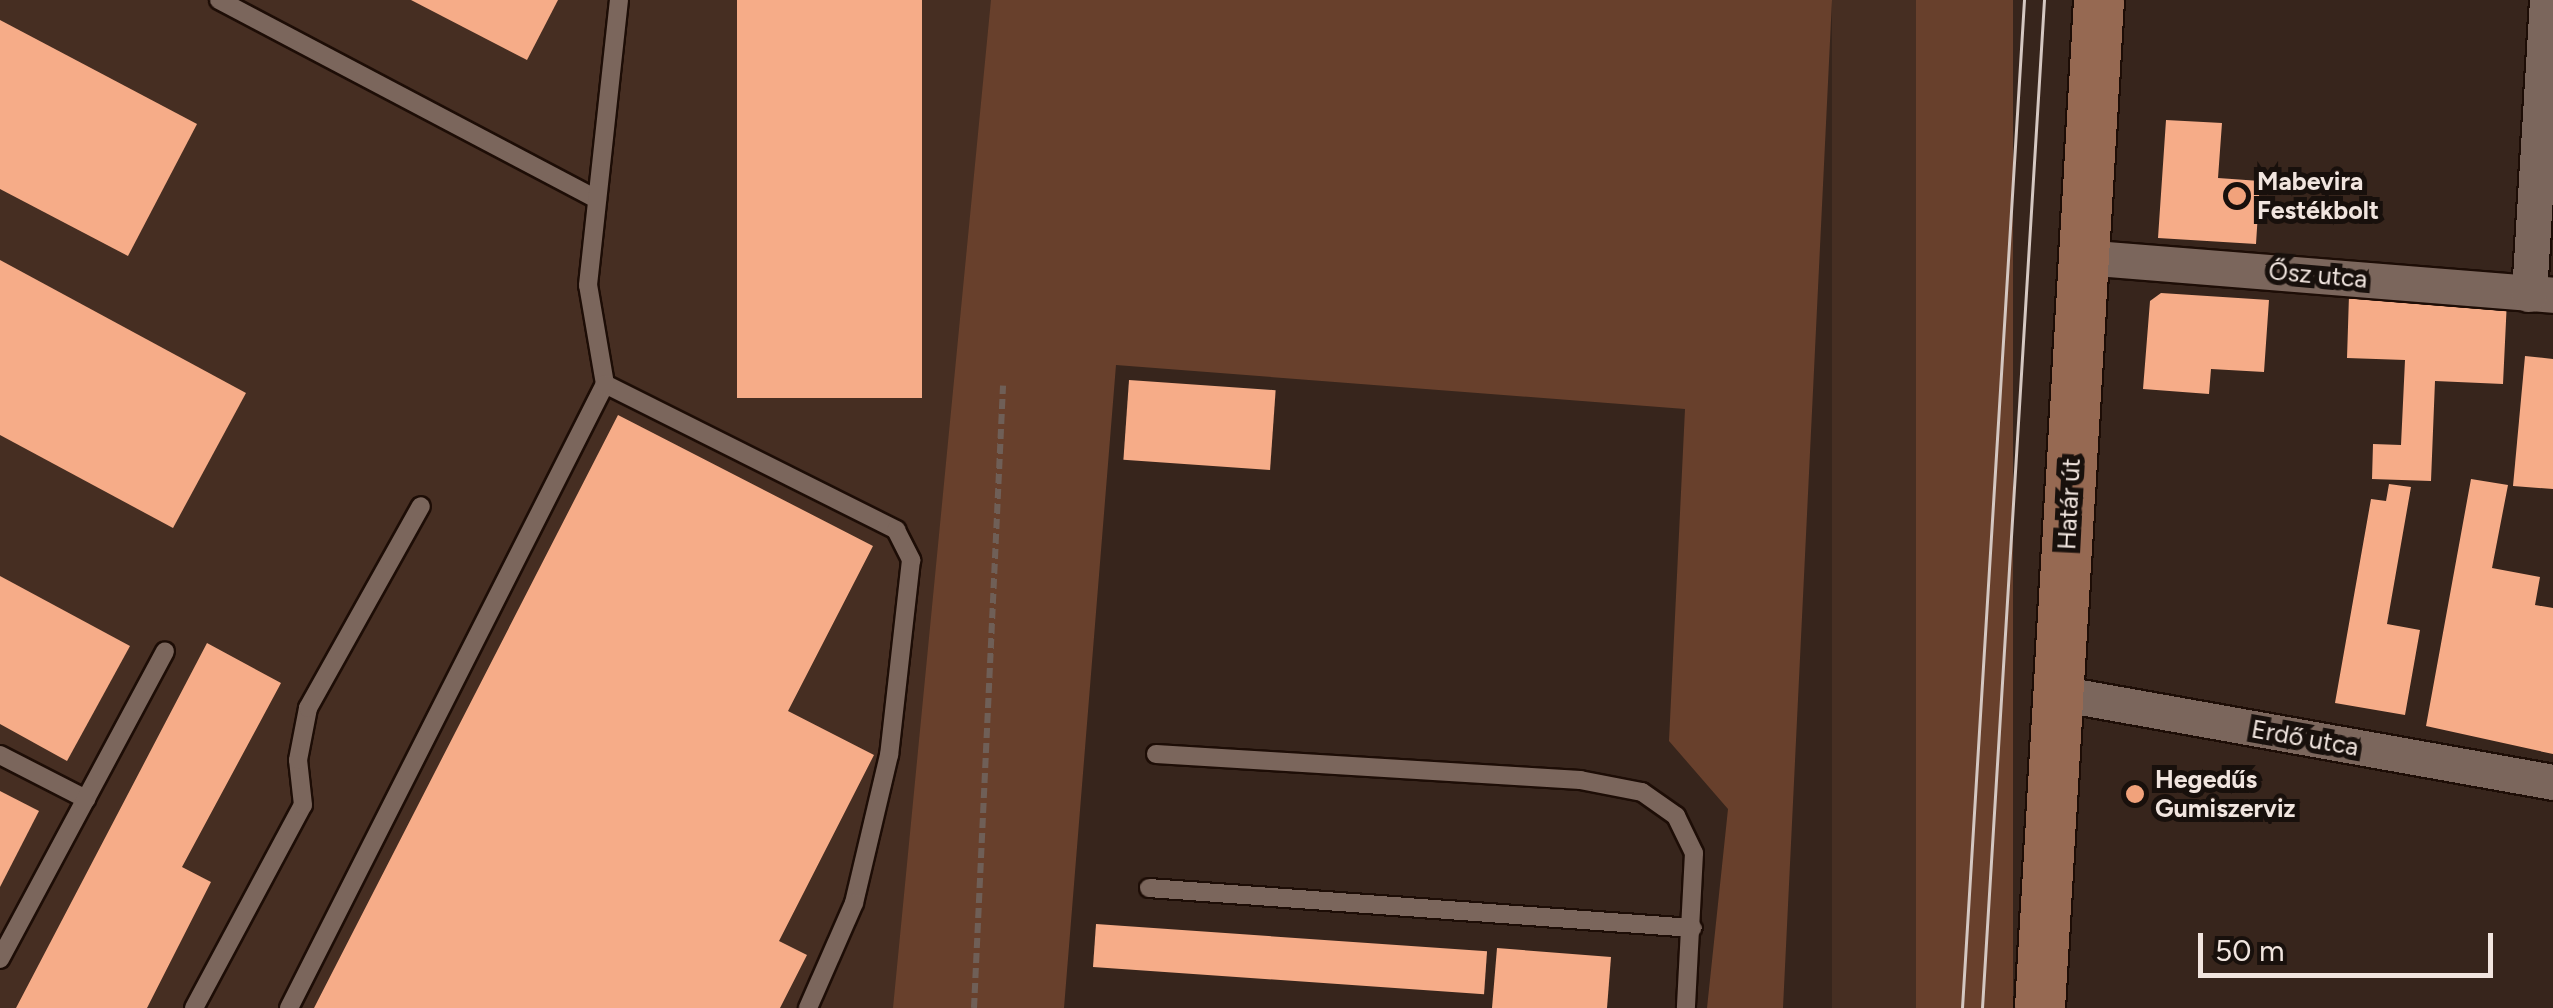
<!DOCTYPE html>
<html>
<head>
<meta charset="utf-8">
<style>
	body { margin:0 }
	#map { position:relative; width:2553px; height:1008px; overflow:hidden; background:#37251c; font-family:Figtree,sans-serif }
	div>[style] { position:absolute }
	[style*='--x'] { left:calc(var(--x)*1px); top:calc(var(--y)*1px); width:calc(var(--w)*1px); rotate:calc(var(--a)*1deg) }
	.built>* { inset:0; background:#462e22; transform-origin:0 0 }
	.green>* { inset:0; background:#68402c; transform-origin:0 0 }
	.building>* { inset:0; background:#f6ac88; transform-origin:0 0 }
	.path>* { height:6px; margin-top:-3px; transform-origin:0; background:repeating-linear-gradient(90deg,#6f5f57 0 10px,transparent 0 15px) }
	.roads { filter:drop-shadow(2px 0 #1d0d06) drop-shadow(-2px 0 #1d0d06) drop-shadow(0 2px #1d0d06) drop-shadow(0 -2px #1d0d06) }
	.lane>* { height:18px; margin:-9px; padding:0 9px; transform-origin:9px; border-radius:9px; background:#7b665c }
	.street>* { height:35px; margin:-17.5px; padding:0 17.5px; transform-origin:17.5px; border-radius:17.5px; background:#7b665c }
	.secondary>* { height:50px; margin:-25px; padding:0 25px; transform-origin:25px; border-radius:25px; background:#966952 }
	.tram>* { height:2.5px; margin:-1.25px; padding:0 1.25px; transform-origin:1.25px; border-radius:1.25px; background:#d4c7c1 }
	.dots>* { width:28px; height:28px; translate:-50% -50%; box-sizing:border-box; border:5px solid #18100c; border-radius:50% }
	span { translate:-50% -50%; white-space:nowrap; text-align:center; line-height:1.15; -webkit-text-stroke:10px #18100c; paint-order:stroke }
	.poi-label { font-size:25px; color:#f1e5df; font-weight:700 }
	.left { translate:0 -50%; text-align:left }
	.street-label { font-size:25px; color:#f1e5df }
	.scale { position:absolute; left:2198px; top:933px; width:295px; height:45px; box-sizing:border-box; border:5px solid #f1e5df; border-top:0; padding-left:12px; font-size:30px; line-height:35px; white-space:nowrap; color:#f1e5df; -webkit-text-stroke:8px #18100c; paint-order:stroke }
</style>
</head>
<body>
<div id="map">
	<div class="built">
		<i style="left:0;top:0;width:991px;height:1008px"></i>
		<i style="left:1832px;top:0;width:84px;height:1009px"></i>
	</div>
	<div class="green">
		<i style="clip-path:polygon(991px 0,1832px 0,1783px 1008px,1707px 1008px,1728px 809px,1669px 741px,1685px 409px,1116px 365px,1064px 1008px,893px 1008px)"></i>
		<i style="left:1916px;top:0;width:97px;height:1009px"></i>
	</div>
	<div class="building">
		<i style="clip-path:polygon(411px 0,558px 0,527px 60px)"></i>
		<i style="left:737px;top:0;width:185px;height:398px"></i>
		<i style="clip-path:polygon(0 20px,197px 124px,128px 256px,0 189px)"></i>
		<i style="clip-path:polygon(2166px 120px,2222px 123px,2218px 178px,2260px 181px,2256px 244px,2158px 238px)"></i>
		<i style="clip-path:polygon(0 260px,246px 393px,173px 528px,0 435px)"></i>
		<i style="clip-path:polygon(2161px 293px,2269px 300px,2264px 372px,2211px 369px,2209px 394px,2143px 389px,2150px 301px)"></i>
		<i style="clip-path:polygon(2349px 295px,2507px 300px,2503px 384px,2435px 381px,2431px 481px,2372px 479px,2373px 444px,2401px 445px,2405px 360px,2347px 358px)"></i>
		<i style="clip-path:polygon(2525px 356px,2553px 359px,2553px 489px,2513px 486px)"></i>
		<i style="left:1129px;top:380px;width:147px;height:80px;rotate:4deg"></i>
		<i style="clip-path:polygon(618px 415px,873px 546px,788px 711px,874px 755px,779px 941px,807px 955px,780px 1008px,314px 1008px)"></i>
		<i style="clip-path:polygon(2471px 479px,2508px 485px,2492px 568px,2540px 577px,2535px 605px,2553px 608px,2553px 754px,2426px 726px)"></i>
		<i style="clip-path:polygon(2389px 484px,2411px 487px,2387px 624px,2420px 630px,2405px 715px,2335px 703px,2371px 499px,2386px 501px)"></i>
		<i style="clip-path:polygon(0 576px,130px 646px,67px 761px,0 724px)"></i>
		<i style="clip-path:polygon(207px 643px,281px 683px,182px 867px,211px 882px,147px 1008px,16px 1008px)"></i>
		<i style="clip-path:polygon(0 791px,39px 811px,0 887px)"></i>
		<i style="left:1096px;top:924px;width:392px;height:43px;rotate:4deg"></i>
		<i style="clip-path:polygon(1497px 948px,1611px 957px,1607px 1008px,1492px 1008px)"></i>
	</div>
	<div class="path">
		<i style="--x:974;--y:1008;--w:623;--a:-87.33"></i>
	</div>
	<div class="roads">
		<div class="lane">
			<i style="--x:219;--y:0;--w:427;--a:27.8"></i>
			<i style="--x:605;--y:384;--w:100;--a:-99.7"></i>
			<i style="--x:588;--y:285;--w:287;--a:-83.8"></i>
			<i style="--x:1156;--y:754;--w:425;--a:3.5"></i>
			<i style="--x:1580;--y:780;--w:63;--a:11"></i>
			<i style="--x:1642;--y:792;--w:42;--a:35.2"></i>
			<i style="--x:1676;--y:816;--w:41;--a:64.1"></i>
			<i style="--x:1694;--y:853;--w:155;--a:93"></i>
			<i style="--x:0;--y:755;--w:97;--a:27.1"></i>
			<i style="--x:1149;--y:888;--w:545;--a:4.21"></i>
			<i style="--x:0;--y:959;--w:349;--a:-61.8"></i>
			<i style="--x:194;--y:1008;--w:230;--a:-61.8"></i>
			<i style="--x:303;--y:805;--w:45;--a:-96.3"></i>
			<i style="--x:298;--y:760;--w:53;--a:-79.1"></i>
			<i style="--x:308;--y:708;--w:231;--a:-60.8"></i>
			<i style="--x:289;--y:1008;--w:699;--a:-63.14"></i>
			<i style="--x:605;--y:384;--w:326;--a:26.6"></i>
			<i style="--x:896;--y:530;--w:34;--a:63"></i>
			<i style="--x:911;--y:560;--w:196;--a:96.4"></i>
			<i style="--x:889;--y:755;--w:152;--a:103.3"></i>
			<i style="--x:854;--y:903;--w:115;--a:113.7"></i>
		</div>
		<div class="street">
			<i style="--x:2083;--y:257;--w:472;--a:4.6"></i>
			<i style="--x:2529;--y:294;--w:295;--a:-86.5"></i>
			<i style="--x:2058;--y:693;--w:503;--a:10.19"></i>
		</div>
		<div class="secondary">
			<i style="--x:2040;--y:1008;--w:1010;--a:-86.65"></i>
		</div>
	</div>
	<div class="tram">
		<i style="--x:1962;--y:1008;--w:1010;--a:-86.48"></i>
		<i style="--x:1982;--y:1008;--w:1010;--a:-86.48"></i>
	</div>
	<div class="dots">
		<i style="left:2237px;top:196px;background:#f1a27b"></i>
		<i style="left:2135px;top:794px;background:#f1a27b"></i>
	</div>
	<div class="poi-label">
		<span class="left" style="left:2257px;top:196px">Mabevira<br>Festékbolt</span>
		<span class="left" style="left:2155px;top:794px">Hegedűs<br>Gumiszerviz</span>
	</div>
	<div class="street-label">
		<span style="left:2318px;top:275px;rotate:5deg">Ősz utca</span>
		<span style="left:2069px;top:504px;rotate:-87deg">Határ út</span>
		<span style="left:2305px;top:738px;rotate:10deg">Erdő utca</span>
	</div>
	<div class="scale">50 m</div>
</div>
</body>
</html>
